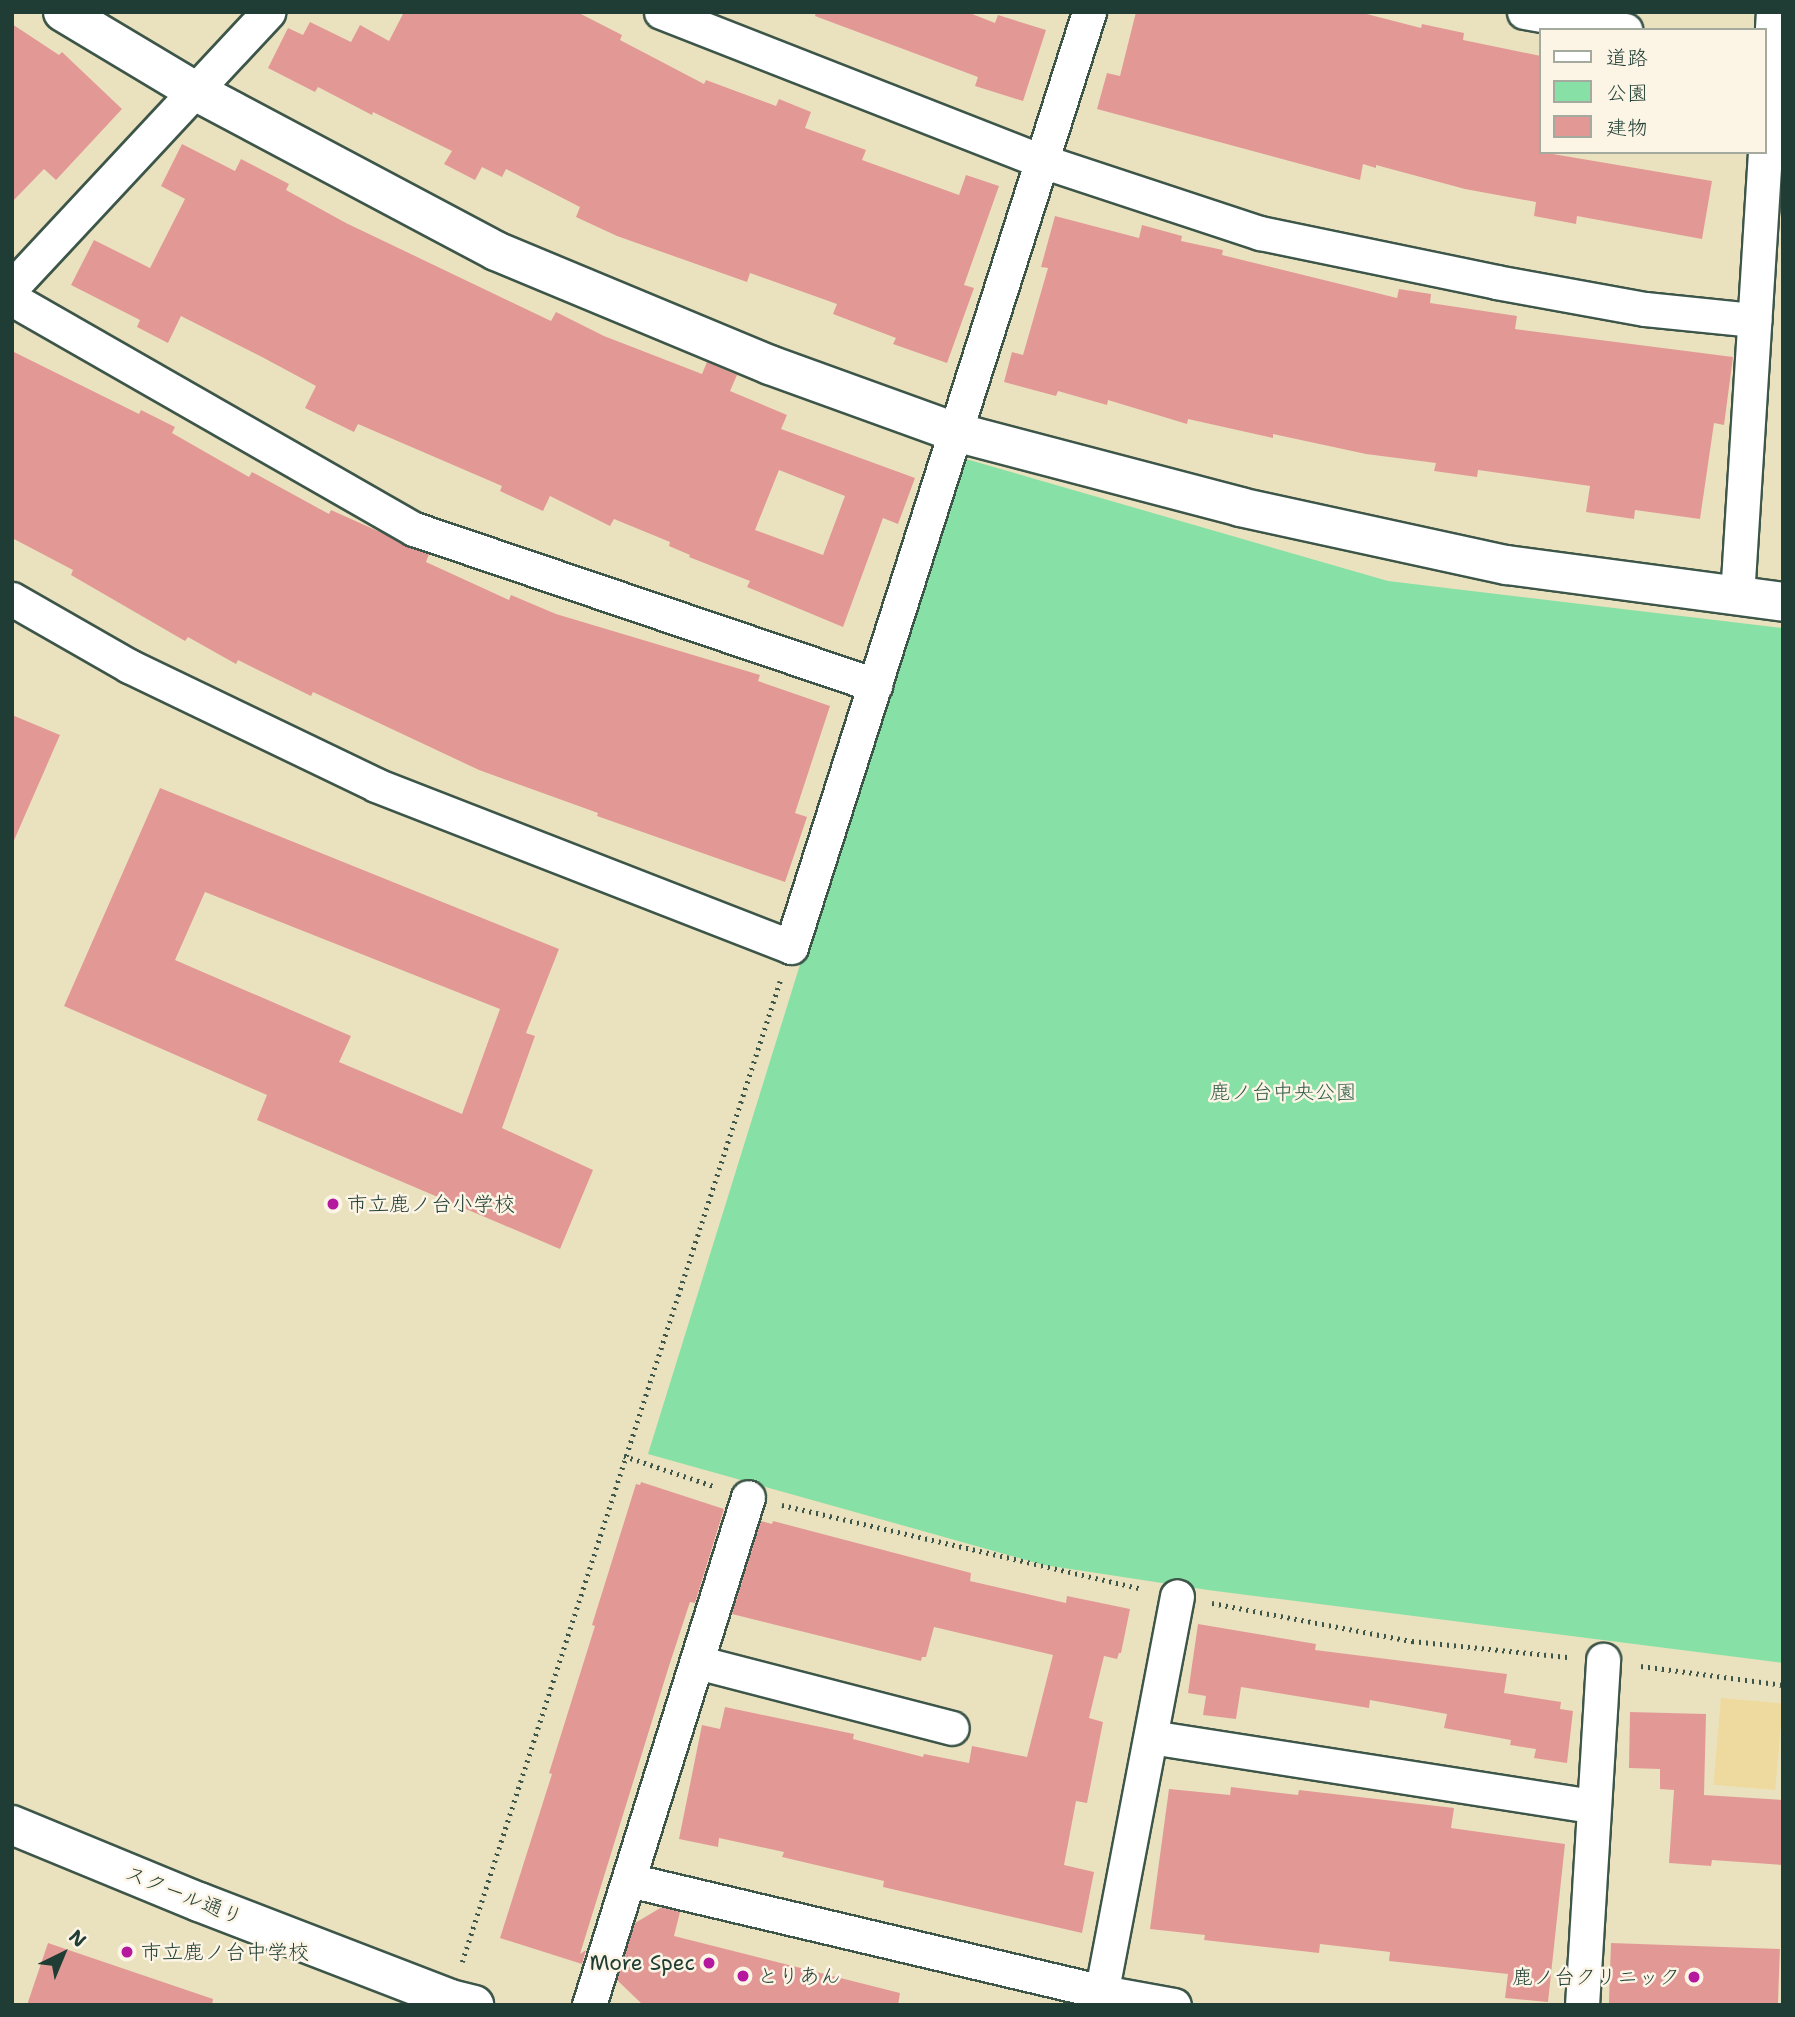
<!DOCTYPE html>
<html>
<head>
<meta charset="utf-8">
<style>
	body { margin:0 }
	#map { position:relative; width:1795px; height:2017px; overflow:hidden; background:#eae2bf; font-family:"Shantell Sans","Klee One",sans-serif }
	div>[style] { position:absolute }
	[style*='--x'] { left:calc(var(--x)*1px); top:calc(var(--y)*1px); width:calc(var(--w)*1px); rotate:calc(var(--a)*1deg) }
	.green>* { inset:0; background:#87e0a5 }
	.sand>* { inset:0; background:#eeda9e; transform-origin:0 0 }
	.building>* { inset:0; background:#e29996; transform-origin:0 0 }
	.path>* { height:4.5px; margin-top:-2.25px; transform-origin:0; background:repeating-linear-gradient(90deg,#3d5649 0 2px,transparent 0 7px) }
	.roads { filter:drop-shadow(2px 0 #3d5649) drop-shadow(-2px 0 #3d5649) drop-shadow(0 2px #3d5649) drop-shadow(0 -2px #3d5649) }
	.street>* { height:33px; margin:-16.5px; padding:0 16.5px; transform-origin:16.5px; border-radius:16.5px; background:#fff }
	.secondary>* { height:38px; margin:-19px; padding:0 19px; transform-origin:19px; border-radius:19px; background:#fff }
	.dots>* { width:19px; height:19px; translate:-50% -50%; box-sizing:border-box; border:4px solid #fcf5e5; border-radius:50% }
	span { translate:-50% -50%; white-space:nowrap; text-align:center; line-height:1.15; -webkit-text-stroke:5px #fcf5e5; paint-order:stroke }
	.park-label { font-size:21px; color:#345e4b }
	.poi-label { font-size:21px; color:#1f3d34 }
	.left { translate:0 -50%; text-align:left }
	.right { translate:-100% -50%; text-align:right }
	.street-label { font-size:21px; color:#1f3d34 }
	.frame { position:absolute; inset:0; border:14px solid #1f3d34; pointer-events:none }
	.legend { position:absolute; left:1539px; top:28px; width:228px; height:126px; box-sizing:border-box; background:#fcf5e5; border:2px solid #a4ab9e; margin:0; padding:9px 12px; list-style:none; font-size:21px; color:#1f3d34 }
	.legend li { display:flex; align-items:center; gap:14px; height:35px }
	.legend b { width:35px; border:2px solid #a4ab9e }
	.north { position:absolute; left:28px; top:1919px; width:70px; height:70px; -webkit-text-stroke:5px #fcf5e5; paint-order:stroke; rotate:43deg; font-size:19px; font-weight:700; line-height:28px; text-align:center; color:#1f3d34 }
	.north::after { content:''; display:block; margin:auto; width:24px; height:32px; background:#1f3d34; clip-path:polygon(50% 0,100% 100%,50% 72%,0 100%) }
</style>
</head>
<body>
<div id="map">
	<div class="green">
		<i style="clip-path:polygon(966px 459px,1388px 581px,1783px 628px,1783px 1663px,1208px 1590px,1044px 1565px,648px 1454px,798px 971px)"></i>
	</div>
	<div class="sand">
		<i style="left:1721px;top:1698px;width:62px;height:87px;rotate:5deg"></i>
	</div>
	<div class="building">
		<i style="clip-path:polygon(404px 12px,577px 12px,622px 35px,620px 40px,704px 84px,706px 80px,776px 106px,779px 99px,811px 112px,805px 128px,866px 150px,862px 160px,959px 195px,966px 175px,999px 186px,964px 285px,974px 288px,947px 363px,893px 344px,896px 338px,833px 314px,837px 304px,750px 273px,747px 282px,617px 236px,576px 217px,580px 207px,506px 169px,502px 177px,482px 167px,475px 180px,444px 164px,452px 151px,373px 112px,372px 115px,318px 87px,315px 92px,268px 68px,288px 28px,303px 35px,310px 22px,351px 42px,360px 25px,389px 41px)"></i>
		<i style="clip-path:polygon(816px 12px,967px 12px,995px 23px,998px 15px,1046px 30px,1023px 101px,975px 86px,978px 77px,815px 16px)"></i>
		<i style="clip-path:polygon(1136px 12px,1359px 12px,1421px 28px,1422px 24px,1464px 33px,1463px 40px,1541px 56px,1541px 152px,1712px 181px,1702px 239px,1577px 216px,1576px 224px,1534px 216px,1536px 202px,1465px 189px,1376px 165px,1376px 168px,1363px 164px,1360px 180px,1097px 109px,1107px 73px,1120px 76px)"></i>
		<i style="clip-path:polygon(12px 24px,59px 55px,62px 52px,122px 109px,56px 180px,44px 169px,12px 202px)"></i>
		<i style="clip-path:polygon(evenodd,182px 144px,235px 171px,241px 159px,289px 184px,286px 190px,346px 223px,551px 321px,556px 312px,604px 336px,702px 374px,707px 362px,737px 375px,730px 391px,787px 415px,781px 429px,915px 478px,898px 524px,883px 518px,843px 627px,747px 587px,750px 581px,689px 557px,690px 555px,669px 546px,670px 542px,614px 519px,610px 526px,550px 496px,543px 511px,500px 491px,502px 486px,358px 424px,354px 432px,305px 408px,316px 386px,262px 357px,181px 316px,168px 343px,137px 327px,140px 320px,71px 285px,94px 240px,150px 268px,185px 199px,161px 186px,182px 144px,779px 470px,845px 496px,823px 555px,755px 530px,779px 470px)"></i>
		<i style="clip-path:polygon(1055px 216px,1139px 238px,1142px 225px,1182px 236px,1181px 241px,1223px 250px,1222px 255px,1397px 298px,1399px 289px,1431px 294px,1430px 303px,1517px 316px,1515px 329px,1733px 357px,1724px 425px,1714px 423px,1700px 519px,1635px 510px,1634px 519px,1586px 512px,1590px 486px,1478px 470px,1477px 477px,1434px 471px,1436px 463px,1366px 454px,1273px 434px,1273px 438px,1188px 419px,1187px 424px,1108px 400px,1107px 405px,1058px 391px,1056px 396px,1004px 382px,1012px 352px,1023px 355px,1048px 268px,1041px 267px)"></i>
		<i style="clip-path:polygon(12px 351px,139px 414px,141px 410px,175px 427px,172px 433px,249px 477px,252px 472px,329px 514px,331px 510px,429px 554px,426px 562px,509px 600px,511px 595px,556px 614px,760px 675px,758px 681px,830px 706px,795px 813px,807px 817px,785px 882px,597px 816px,598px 813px,479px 770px,313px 692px,311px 696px,238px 660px,236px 664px,188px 637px,185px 641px,71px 575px,73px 570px,12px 538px)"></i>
		<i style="clip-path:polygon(12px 715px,60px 735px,12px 845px)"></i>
		<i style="clip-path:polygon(evenodd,160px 788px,559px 949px,526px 1033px,535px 1036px,502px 1128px,593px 1170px,560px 1249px,257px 1120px,267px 1095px,64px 1006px,160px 788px,205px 892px,500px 1009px,462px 1114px,339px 1062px,351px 1036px,175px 960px,205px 892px)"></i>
		<i style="clip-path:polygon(641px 1482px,724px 1509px,695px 1603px,690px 1602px,669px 1666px,580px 1954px,586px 1950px,582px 1964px,500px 1938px,552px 1774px,549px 1773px,595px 1626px,592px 1625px,636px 1484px,640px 1485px)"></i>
		<i style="clip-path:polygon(761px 1521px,772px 1524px,773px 1521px,971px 1573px,970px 1581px,1066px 1603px,1067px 1596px,1130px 1609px,1121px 1653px,1119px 1653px,1117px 1659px,1104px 1656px,1089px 1718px,1103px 1722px,1087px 1803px,1076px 1801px,1064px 1865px,1094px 1872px,1082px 1933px,883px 1887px,884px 1881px,782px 1857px,784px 1852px,719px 1838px,718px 1847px,679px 1839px,702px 1725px,720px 1729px,725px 1707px,854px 1734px,853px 1739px,923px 1757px,924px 1754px,969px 1763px,972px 1746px,1027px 1757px,1053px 1655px,934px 1627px,926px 1657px,922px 1657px,921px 1661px,732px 1614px)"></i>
		<i style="clip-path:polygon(1198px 1624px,1316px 1644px,1315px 1650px,1507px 1674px,1504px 1693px,1561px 1702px,1560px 1709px,1573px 1711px,1567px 1763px,1534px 1758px,1536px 1749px,1510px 1745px,1511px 1740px,1444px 1728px,1447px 1714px,1370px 1700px,1369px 1708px,1241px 1687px,1236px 1719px,1203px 1715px,1206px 1696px,1188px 1693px)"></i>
		<i style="clip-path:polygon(1630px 1712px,1706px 1714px,1704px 1795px,1783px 1800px,1783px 1865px,1712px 1860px,1711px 1866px,1669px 1863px,1674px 1790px,1660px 1789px,1660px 1769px,1629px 1768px)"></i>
		<i style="clip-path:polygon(1231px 1787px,1298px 1795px,1299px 1790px,1454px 1808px,1451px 1828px,1565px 1844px,1548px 2002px,1505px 1998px,1508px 1974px,1389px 1961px,1390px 1952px,1320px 1944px,1319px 1953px,1204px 1940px,1205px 1935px,1150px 1929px,1169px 1789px,1230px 1795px)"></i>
		<i style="clip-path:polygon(662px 1907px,680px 1912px,674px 1936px,900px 1993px,898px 2005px,643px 2005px,617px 1980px,635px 1923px)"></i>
		<i style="clip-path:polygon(48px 1943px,213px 1999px,212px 2005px,27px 2005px)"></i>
		<i style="left:1611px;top:1943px;width:169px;height:62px;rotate:2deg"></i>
	</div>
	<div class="path">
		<i style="--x:624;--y:1456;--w:94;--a:18.6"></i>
		<i style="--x:782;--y:1505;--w:370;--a:13.1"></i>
		<i style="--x:1212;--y:1603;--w:204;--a:10.8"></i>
		<i style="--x:1412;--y:1641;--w:156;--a:5.9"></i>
		<i style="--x:1641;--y:1666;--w:143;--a:7.6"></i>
		<i style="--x:462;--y:1962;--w:1031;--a:-72.04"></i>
	</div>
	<div class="roads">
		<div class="street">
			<i style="--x:661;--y:12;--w:409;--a:21.4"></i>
			<i style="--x:1042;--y:161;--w:230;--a:18.3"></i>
			<i style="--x:1260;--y:233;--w:241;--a:11.7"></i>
			<i style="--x:1496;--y:282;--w:151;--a:10.3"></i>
			<i style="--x:1645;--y:309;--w:110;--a:5.8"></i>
			<i style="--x:1524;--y:12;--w:103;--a:10.1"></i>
			<i style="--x:1765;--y:142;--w:130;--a:-86.5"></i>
			<i style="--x:12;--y:287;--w:376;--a:-47"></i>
			<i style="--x:12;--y:299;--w:463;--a:29.8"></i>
			<i style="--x:414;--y:529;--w:487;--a:18.7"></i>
			<i style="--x:1737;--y:597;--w:446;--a:-86.4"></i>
			<i style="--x:12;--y:599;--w:135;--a:29.8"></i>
			<i style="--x:129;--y:666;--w:274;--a:25.7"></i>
			<i style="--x:376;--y:785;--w:445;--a:21.3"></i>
			<i style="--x:791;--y:947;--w:981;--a:-72.32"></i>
			<i style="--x:697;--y:1662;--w:263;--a:14.5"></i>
			<i style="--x:1151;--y:1737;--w:448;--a:8.9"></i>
			<i style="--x:629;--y:1880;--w:486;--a:13.3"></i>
			<i style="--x:1102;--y:1992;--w:73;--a:10.2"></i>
			<i style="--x:589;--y:2005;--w:532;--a:-72.62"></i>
			<i style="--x:1099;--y:2005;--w:416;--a:-79.2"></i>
			<i style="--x:1582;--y:2005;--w:346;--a:-86.5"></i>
		</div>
		<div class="secondary">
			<i style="--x:63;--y:12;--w:154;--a:30.9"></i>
			<i style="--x:195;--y:91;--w:341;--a:28"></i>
			<i style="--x:496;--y:251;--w:297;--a:22.6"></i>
			<i style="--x:770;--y:365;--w:197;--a:19.9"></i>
			<i style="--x:955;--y:432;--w:295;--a:14.7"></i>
			<i style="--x:1240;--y:507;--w:273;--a:12.3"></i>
			<i style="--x:1507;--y:565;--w:278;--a:7.6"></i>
			<i style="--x:12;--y:1825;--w:202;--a:22.4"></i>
			<i style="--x:199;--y:1902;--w:269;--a:21.1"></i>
			<i style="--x:450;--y:1999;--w:25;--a:14"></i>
		</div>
	</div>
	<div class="dots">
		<i style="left:333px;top:1204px;background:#b5179e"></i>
		<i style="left:127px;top:1952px;background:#b5179e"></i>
		<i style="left:709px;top:1963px;background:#b5179e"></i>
		<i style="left:743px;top:1976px;background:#b5179e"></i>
		<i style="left:1694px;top:1977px;background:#b5179e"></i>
	</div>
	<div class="park-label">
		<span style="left:1283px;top:1092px">鹿ノ台中央公園</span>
	</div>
	<div class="poi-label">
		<span class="left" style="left:347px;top:1204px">市立鹿ノ台小学校</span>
		<span class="left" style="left:141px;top:1952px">市立鹿ノ台中学校</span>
		<span class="right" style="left:695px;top:1963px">More Spec</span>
		<span class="left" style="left:757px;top:1976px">とりあん</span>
		<span class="right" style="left:1680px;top:1977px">鹿ノ台クリニック</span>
	</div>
	<div class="street-label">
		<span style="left:184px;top:1895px;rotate:22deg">スクール通り</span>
	</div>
	<div class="frame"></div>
	<ul class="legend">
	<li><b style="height:9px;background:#fff"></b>道路</li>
	<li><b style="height:19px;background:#87e0a5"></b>公園</li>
	<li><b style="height:19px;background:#e29996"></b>建物</li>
	</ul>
	<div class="north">N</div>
</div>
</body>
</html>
